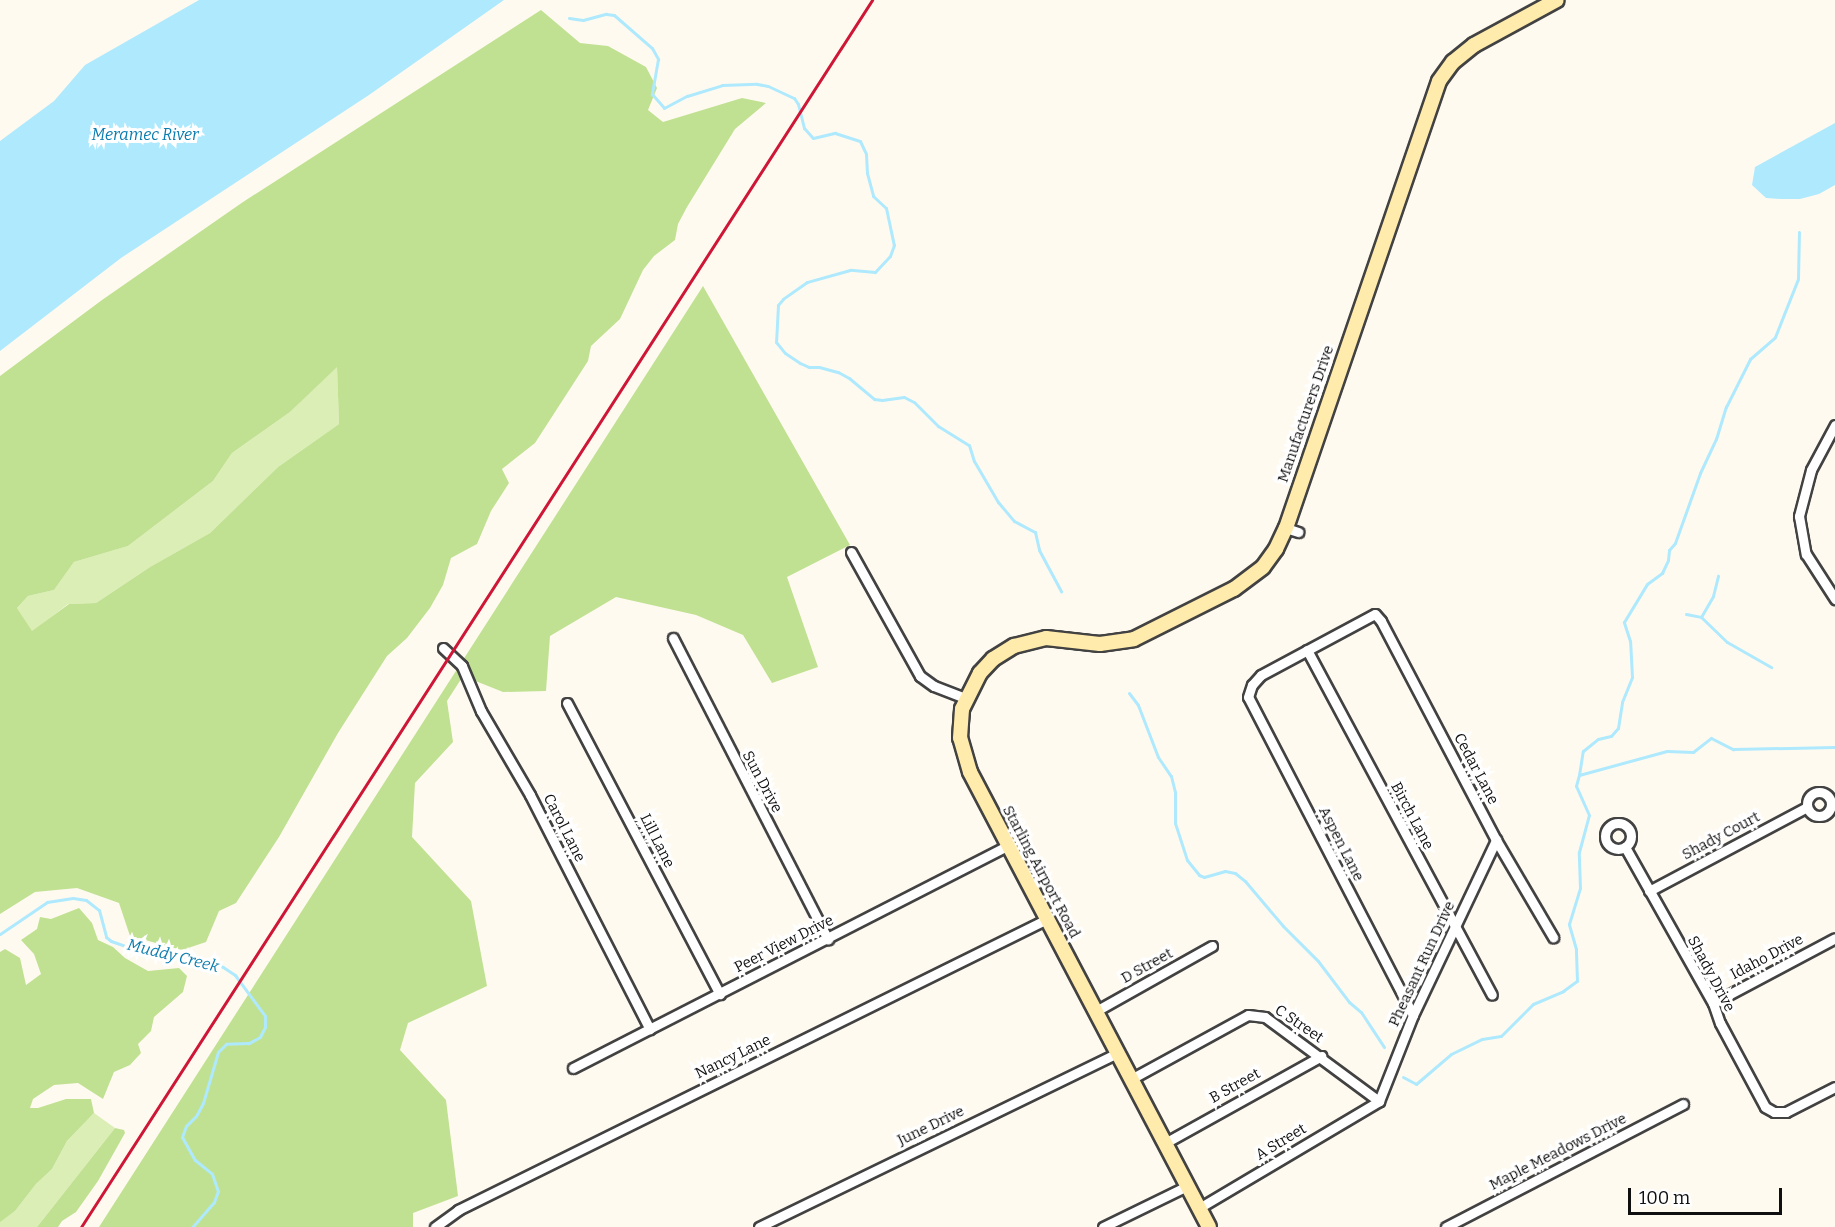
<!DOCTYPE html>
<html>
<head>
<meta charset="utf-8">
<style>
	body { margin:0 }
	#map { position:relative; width:1835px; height:1227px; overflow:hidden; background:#fffaf0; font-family:Bitter,serif }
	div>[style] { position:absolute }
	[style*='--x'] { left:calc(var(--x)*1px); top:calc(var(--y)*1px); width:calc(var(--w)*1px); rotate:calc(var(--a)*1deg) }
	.green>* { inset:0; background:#daeeb5 }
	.forest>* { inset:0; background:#c0e192 }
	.water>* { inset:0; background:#afe9fd }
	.stream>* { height:3px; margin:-1.5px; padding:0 1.5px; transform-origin:1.5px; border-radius:1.5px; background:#afe9fd }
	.roads { filter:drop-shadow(2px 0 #424242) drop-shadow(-2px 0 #424242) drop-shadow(0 2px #424242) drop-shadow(0 -2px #424242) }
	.street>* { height:9px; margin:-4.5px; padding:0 4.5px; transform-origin:4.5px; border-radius:4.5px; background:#fff }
	.street>.ring { margin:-4.5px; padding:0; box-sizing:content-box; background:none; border:9px solid #fff; border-radius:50% }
	.secondary>* { height:14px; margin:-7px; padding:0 7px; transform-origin:7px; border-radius:7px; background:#ffebab }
	.rail>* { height:3px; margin:-1.5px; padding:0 1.5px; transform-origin:1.5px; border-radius:1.5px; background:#ce1737 }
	span { translate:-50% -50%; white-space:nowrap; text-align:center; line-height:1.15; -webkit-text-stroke:6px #fff; paint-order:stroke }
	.street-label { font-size:15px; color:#0f0f0f }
	.water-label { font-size:16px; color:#0a7caf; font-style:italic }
	.scale { position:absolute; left:1628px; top:1188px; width:154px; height:27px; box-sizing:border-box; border:3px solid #0f0f0f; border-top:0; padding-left:8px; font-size:18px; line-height:21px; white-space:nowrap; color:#0f0f0f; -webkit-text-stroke:4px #fff; paint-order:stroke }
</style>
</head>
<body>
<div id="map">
	<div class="green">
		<i style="clip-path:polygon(337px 366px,339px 424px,278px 467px,210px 533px,150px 567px,96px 603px,68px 604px,32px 632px,17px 608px,28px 596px,54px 590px,74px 562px,128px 546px,213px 481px,232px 453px,290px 412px)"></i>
		<i style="clip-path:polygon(94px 1113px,115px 1128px,37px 1227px,0 1227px,0 1221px,15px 1211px,36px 1184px,52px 1169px,67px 1141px)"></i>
	</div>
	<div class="forest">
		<i style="clip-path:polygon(evenodd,541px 10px,580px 43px,608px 46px,646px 67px,657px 88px,648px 110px,663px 122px,742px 98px,766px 103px,735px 129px,687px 207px,678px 224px,675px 240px,654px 256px,643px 270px,620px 319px,591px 346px,588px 361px,535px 443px,502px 469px,509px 483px,491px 511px,477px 544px,451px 558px,443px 585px,430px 608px,407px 638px,387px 656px,338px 733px,279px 837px,236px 903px,219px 911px,206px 942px,182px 950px,130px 936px,119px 903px,77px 888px,35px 892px,0 914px,0 376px,102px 300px,243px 202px,541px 10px,337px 367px,339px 424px,278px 467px,210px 533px,150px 567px,96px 603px,69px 604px,32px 631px,17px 608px,28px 596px,54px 590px,74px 562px,128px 546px,213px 481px,232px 453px,290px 412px,337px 367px)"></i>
		<i style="clip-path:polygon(703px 286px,850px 545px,787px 577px,818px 667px,772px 683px,743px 635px,696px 615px,616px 597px,550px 636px,546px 691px,503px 692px,463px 676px,447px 701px,453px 742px,415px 783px,412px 837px,471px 901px,487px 986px,408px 1023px,400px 1050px,446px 1100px,458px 1196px,413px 1213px,413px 1227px,99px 1227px)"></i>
		<i style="clip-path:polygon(79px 908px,92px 923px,98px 940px,113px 947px,125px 958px,148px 971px,179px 968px,187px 976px,183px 992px,154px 1017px,151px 1031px,138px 1044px,141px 1053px,130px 1065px,114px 1072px,103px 1099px,78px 1083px,54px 1085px,33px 1099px,30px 1108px,38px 1108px,66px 1099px,91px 1099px,94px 1113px,67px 1141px,52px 1169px,36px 1184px,15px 1211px,0 1222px,0 952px,5px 949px,20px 958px,26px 985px,41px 974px,34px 954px,21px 940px,37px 929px,40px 917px,51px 919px)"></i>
		<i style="clip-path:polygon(115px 1128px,124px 1130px,125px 1133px,98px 1181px,76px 1212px,62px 1221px,58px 1227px,37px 1227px)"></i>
	</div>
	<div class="water">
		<i style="clip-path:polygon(199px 0,504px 0,369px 95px,121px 258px,0 351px,0 141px,54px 101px,85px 65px)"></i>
		<i style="clip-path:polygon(1835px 123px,1835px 185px,1819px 194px,1800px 199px,1780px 199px,1766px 198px,1752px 185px,1755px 167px)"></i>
	</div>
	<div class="stream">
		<i style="--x:569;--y:18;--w:14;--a:8"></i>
		<i style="--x:583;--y:20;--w:24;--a:-15"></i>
		<i style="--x:606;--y:14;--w:8;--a:7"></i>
		<i style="--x:614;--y:15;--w:50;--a:41"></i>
		<i style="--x:652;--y:48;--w:13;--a:61"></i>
		<i style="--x:658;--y:59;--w:36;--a:100"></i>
		<i style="--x:652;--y:94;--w:18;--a:49"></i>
		<i style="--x:664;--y:108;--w:26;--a:-28"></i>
		<i style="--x:687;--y:96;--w:37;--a:-17"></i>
		<i style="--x:722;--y:85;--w:35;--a:-2"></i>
		<i style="--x:757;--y:84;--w:11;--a:10"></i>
		<i style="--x:768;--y:86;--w:29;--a:25"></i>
		<i style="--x:794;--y:98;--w:7;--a:56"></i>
		<i style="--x:798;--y:104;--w:25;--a:76"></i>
		<i style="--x:804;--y:128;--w:13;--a:48"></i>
		<i style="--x:813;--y:138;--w:23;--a:-13"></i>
		<i style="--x:835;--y:133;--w:26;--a:18"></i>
		<i style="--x:860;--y:141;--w:14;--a:65"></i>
		<i style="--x:866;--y:154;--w:19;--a:87"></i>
		<i style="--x:867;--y:173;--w:24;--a:75"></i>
		<i style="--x:873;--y:196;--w:18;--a:43"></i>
		<i style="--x:886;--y:208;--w:38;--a:78"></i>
		<i style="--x:894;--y:245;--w:12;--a:110"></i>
		<i style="--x:890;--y:256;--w:22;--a:133"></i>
		<i style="--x:875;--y:272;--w:25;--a:-175"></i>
		<i style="--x:850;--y:270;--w:45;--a:164.4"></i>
		<i style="--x:807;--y:282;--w:29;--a:145"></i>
		<i style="--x:783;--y:299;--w:8;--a:130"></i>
		<i style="--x:778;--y:305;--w:37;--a:93"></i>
		<i style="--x:776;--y:342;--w:14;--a:51"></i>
		<i style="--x:785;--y:353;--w:18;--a:34"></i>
		<i style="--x:800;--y:363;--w:10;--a:24"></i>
		<i style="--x:809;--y:367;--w:10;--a:0"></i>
		<i style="--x:819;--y:367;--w:20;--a:15"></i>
		<i style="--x:838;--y:372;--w:13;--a:29"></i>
		<i style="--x:849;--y:378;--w:33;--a:40"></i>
		<i style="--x:874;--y:399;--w:8;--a:7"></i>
		<i style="--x:882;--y:400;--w:22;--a:-8"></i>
		<i style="--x:904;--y:397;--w:11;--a:27"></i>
		<i style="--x:914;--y:402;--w:34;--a:45"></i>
		<i style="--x:938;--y:426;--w:36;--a:32"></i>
		<i style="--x:969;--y:445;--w:17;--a:73"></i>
		<i style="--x:974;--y:461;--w:48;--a:59.7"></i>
		<i style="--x:998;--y:502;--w:25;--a:50"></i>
		<i style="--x:1014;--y:521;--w:24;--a:28"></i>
		<i style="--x:1035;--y:532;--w:18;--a:77"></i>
		<i style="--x:1039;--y:550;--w:47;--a:61.8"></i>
		<i style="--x:1686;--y:614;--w:15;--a:11"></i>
		<i style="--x:1701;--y:617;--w:36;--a:44"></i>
		<i style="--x:1727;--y:642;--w:51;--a:29.6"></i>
		<i style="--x:1701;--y:617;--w:24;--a:-60"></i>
		<i style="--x:1713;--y:596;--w:21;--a:-76"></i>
		<i style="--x:1129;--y:693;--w:15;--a:53"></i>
		<i style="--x:1138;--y:705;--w:56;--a:69"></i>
		<i style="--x:1158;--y:757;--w:23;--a:56"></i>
		<i style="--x:1171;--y:776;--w:16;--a:76"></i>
		<i style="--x:1175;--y:792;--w:31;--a:90"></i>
		<i style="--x:1175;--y:823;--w:39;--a:72"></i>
		<i style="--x:1187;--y:860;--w:19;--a:51"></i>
		<i style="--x:1199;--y:875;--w:5;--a:22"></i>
		<i style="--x:1204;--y:877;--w:22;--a:-16"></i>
		<i style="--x:1225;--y:871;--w:10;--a:11"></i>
		<i style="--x:1235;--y:873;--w:13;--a:39"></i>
		<i style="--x:1245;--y:881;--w:59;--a:49.8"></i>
		<i style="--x:1283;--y:926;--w:49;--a:45"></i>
		<i style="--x:1318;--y:961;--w:51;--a:52.9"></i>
		<i style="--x:1349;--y:1002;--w:16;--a:40"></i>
		<i style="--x:1361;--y:1012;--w:42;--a:56.7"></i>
		<i style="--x:1579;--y:775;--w:24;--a:-81"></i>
		<i style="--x:1583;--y:751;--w:19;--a:-39"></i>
		<i style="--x:1598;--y:739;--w:13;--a:-13"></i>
		<i style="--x:1611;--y:736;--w:11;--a:-49"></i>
		<i style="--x:1618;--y:728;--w:26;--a:-81"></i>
		<i style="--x:1622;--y:702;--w:27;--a:-68"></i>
		<i style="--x:1632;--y:677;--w:36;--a:-93"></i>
		<i style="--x:1630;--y:641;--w:20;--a:-108"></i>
		<i style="--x:1624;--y:622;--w:44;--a:-58.8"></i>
		<i style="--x:1647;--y:584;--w:19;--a:-36"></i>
		<i style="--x:1662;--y:573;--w:14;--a:-65"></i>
		<i style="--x:1668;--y:560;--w:10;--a:-84"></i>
		<i style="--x:1669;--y:550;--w:9;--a:-49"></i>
		<i style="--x:1675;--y:543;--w:74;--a:-70.3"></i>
		<i style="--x:1700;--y:473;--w:38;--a:-65"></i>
		<i style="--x:1716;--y:439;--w:34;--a:-73"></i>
		<i style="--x:1726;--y:407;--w:54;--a:-63.4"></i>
		<i style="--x:1750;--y:359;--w:33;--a:-41"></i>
		<i style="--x:1775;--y:337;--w:62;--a:-68.4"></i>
		<i style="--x:1798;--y:279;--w:47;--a:-88.8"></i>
		<i style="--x:0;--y:934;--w:57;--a:-34.2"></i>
		<i style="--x:47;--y:902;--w:26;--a:-9"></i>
		<i style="--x:73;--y:898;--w:13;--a:9"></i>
		<i style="--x:86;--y:900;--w:16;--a:38"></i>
		<i style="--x:99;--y:910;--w:28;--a:75"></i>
		<i style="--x:106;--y:937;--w:6;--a:39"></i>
		<i style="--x:111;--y:941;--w:21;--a:19"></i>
		<i style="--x:131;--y:948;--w:79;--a:9.5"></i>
		<i style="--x:209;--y:961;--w:15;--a:23"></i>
		<i style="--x:223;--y:967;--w:14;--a:34"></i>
		<i style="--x:235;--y:975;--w:51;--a:53.8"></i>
		<i style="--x:265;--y:1016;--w:11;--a:90"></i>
		<i style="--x:265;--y:1027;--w:11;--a:117"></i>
		<i style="--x:260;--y:1037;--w:13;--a:151"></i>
		<i style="--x:249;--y:1043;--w:23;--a:178"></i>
		<i style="--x:226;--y:1044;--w:11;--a:135"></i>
		<i style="--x:218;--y:1052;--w:53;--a:106.4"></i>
		<i style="--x:203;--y:1103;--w:15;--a:118"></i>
		<i style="--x:196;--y:1116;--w:14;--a:135"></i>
		<i style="--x:186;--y:1126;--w:12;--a:110"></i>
		<i style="--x:182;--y:1137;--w:26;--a:61"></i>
		<i style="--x:195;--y:1160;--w:22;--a:39"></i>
		<i style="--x:212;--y:1174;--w:18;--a:71"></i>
		<i style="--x:218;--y:1191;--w:12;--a:110"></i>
		<i style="--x:214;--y:1202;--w:33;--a:131"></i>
		<i style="--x:1403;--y:1077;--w:15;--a:28"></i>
		<i style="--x:1416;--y:1084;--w:46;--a:-40.6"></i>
		<i style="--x:1451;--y:1054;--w:34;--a:-26"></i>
		<i style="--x:1482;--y:1039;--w:19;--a:-9"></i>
		<i style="--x:1501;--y:1036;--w:45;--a:-45"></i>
		<i style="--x:1533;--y:1004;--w:33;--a:-23"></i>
		<i style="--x:1563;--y:991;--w:17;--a:-36"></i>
		<i style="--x:1577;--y:981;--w:32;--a:-92"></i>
		<i style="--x:1576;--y:949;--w:26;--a:-106"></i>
		<i style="--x:1569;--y:924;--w:38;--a:-73"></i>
		<i style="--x:1580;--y:888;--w:36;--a:-92"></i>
		<i style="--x:1579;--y:852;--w:38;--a:-75"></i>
		<i style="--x:1589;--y:815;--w:32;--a:-114"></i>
		<i style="--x:1576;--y:786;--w:11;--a:-75"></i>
		<i style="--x:1579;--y:775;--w:91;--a:-15.3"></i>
		<i style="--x:1667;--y:751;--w:26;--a:2"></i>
		<i style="--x:1693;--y:752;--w:23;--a:-38"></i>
		<i style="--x:1711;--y:738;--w:25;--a:27"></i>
		<i style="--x:1733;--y:749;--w:102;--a:-1.1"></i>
	</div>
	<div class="roads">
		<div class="street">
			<i style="--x:1835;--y:425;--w:51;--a:118.1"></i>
			<i style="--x:1811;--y:470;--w:48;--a:104.6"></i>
			<i style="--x:1799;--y:516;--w:39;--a:80"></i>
			<i style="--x:1806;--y:554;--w:54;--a:57.2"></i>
			<i style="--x:1286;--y:528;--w:13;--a:18"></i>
			<i style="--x:851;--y:552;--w:142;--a:60.9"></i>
			<i style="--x:920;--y:676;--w:17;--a:36"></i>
			<i style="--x:934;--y:686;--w:34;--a:21"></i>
			<i style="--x:673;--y:638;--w:339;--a:62.8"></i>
			<i style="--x:443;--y:648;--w:26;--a:43"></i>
			<i style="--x:462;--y:666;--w:49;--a:67.1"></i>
			<i style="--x:481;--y:711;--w:97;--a:59.7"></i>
			<i style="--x:530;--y:795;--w:263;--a:62.9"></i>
			<i style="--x:1307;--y:650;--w:391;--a:61.8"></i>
			<i style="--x:567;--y:703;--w:329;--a:62.3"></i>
			<i class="ring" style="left:1807px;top:792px;width:15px;height:15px"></i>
			<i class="ring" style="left:1605px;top:823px;width:17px;height:17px"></i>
			<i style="--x:1625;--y:847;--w:179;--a:60.6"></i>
			<i style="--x:1713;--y:1003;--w:21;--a:71"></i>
			<i style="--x:1720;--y:1023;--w:95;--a:61.8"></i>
			<i style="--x:1765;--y:1107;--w:10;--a:29"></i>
			<i style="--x:1774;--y:1112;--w:12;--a:0"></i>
			<i style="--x:1786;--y:1112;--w:55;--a:-27"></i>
			<i style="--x:1649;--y:891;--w:179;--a:-28"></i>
			<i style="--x:1713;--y:1003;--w:138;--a:-28"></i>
			<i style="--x:1096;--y:1011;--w:133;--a:-29.3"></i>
			<i style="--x:1413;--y:1015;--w:358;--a:-117.4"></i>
			<i style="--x:1248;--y:697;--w:13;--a:-72"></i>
			<i style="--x:1252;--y:685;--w:13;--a:-48"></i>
			<i style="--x:1261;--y:675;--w:129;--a:-28.2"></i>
			<i style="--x:1375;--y:614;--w:9;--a:49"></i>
			<i style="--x:1381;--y:621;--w:247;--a:62.3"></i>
			<i style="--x:1496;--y:840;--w:113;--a:59.6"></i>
			<i style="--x:573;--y:1068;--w:489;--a:-27.1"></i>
			<i style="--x:1131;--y:1079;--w:133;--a:-28.7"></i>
			<i style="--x:1248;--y:1015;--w:17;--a:7"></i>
			<i style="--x:1265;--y:1017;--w:142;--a:36.4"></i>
			<i style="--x:1379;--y:1101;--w:92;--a:-68.4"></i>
			<i style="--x:1413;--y:1015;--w:194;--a:-64.6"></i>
			<i style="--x:1165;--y:1143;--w:179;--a:-29.1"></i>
			<i style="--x:1199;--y:1208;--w:209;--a:-30.7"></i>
			<i style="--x:435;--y:1227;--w:29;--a:-36"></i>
			<i style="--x:458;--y:1210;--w:657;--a:-26.29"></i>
			<i style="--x:759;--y:1227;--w:399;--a:-25.9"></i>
			<i style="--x:1103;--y:1227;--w:93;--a:-26"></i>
			<i style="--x:1446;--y:1227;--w:267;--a:-27.4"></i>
		</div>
		<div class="secondary">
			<i style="--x:1209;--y:1227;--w:514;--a:-117.71"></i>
			<i style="--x:970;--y:772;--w:35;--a:-106"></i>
			<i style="--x:960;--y:738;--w:29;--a:-86"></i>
			<i style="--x:962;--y:709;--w:40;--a:-63.4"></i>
			<i style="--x:980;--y:673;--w:19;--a:-47"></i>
			<i style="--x:993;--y:659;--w:25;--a:-32"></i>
			<i style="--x:1014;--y:646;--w:33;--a:-14"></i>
			<i style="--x:1046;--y:638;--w:54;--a:6.3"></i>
			<i style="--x:1100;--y:644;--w:34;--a:-8"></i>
			<i style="--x:1134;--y:639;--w:112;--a:-26.6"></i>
			<i style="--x:1234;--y:589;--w:36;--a:-37"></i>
			<i style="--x:1263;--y:567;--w:22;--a:-54"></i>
			<i style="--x:1276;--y:549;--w:23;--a:-65"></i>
			<i style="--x:1286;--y:528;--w:472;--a:-71.1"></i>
			<i style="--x:1439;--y:81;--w:24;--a:-54"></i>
			<i style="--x:1453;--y:62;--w:27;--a:-39"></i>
			<i style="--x:1474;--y:45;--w:94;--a:-28.5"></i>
		</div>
	</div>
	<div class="rail">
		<i style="--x:81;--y:1227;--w:1460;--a:-57.19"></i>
	</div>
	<div class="street-label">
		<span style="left:1306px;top:414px;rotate:-71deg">Manufacturers Drive</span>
		<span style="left:1476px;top:769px;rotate:62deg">Cedar Lane</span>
		<span style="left:762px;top:782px;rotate:62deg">Sun Drive</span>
		<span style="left:1412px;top:816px;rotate:62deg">Birch Lane</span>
		<span style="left:564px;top:828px;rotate:63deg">Carol Lane</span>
		<span style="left:1721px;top:836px;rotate:-28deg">Shady Court</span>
		<span style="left:657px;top:841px;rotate:63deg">Lill Lane</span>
		<span style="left:1341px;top:844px;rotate:63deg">Aspen Lane</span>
		<span style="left:1041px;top:872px;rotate:62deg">Starling Airport Road</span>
		<span style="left:784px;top:944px;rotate:-27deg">Peer View Drive</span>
		<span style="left:1767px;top:957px;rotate:-28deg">Idaho Drive</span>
		<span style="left:1422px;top:964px;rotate:-65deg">Pheasant Run Drive</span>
		<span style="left:1147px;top:966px;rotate:-29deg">D Street</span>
		<span style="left:1711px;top:974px;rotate:62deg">Shady Drive</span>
		<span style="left:1299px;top:1024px;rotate:34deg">C Street</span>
		<span style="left:733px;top:1057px;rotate:-26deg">Nancy Lane</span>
		<span style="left:1235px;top:1086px;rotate:-29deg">B Street</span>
		<span style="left:931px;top:1126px;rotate:-26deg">June Drive</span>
		<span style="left:1281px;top:1142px;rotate:-31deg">A Street</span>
		<span style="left:1558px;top:1152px;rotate:-27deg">Maple Meadows Drive</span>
	</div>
	<div class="water-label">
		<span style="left:145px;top:135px">Meramec River</span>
		<span style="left:173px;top:956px;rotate:14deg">Muddy Creek</span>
	</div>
	<div class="scale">100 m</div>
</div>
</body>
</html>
